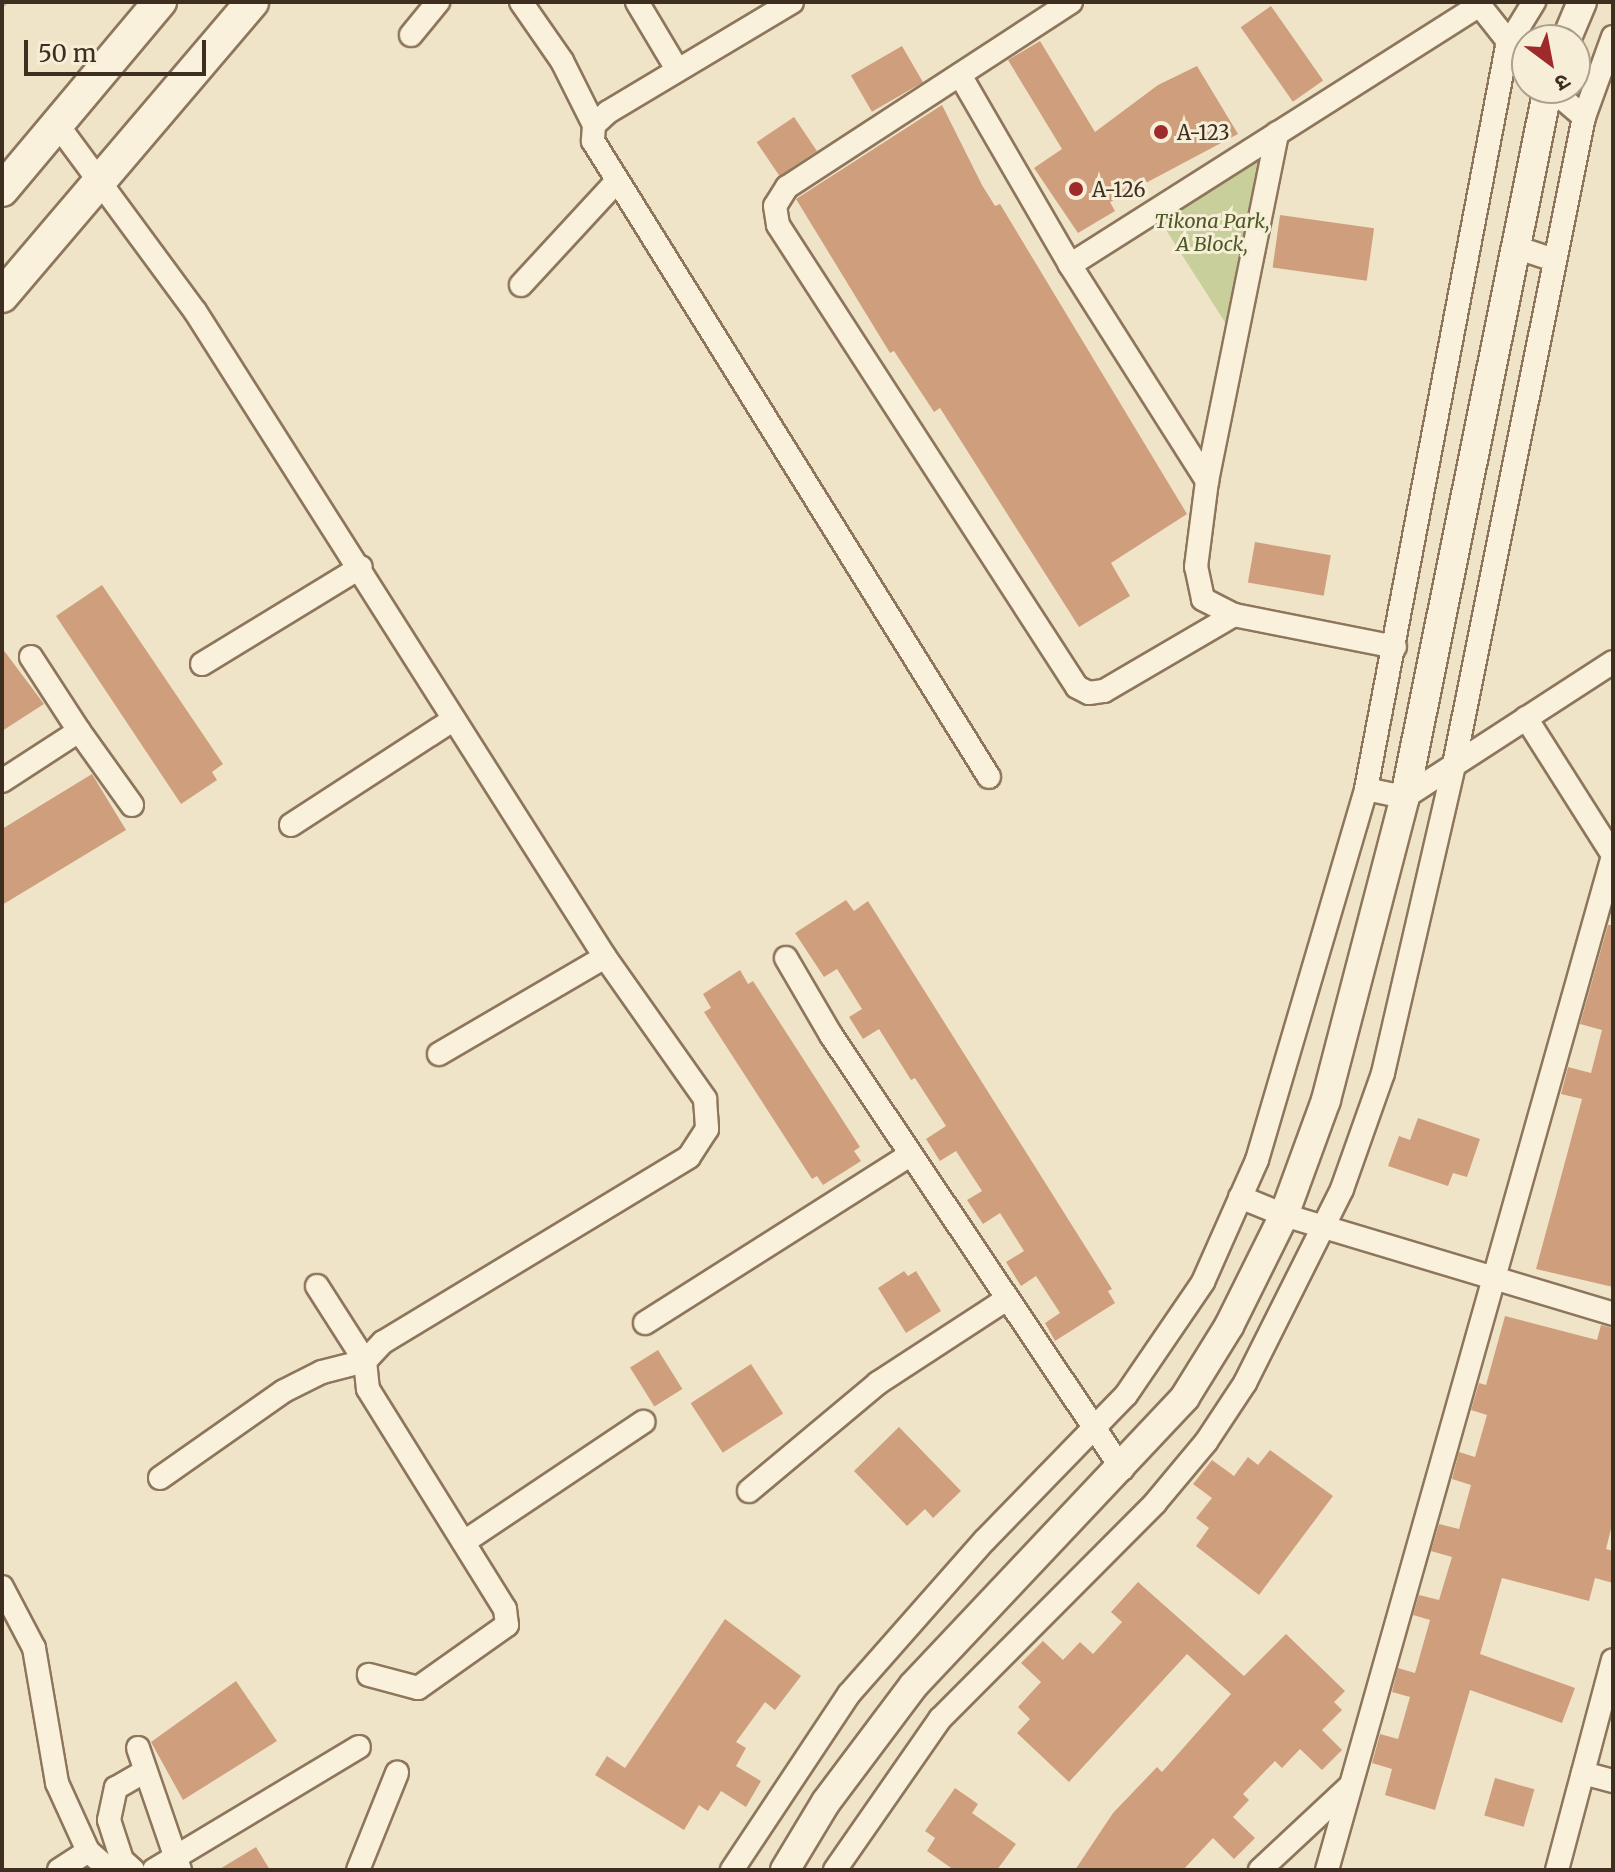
<!DOCTYPE html>
<html>
<head>
<meta charset="utf-8">
<style>
	body { margin:0 }
	#map { position:relative; width:1615px; height:1872px; overflow:hidden; background:#f0e4c8; font-family:Merriweather,"Noto Sans Devanagari",serif }
	div>[style] { position:absolute }
	[style*='--x'] { left:calc(var(--x)*1px); top:calc(var(--y)*1px); width:calc(var(--w)*1px); rotate:calc(var(--a)*1deg) }
	.green>* { inset:0; background:#c9cf9b }
	.stream>* { height:7px; margin:-3.5px; padding:0 3.5px; transform-origin:3.5px; border-radius:3.5px; background:#a9c4bc }
	.building>* { inset:0; background:#cf9f7d; transform-origin:0 0 }
	.roads { filter:drop-shadow(2px 0 #8d765c) drop-shadow(-2px 0 #8d765c) drop-shadow(0 2px #8d765c) drop-shadow(0 -2px #8d765c) }
	.minor>* { height:22px; margin:-11px; padding:0 11px; transform-origin:11px; border-radius:11px; background:#faf1dc }
	.tertiary>* { height:28px; margin:-14px; padding:0 14px; transform-origin:14px; border-radius:14px; background:#faf1dc }
	.secondary>* { height:32px; margin:-16px; padding:0 16px; transform-origin:16px; border-radius:16px; background:#faf1dc }
	.dots>* { width:22px; height:22px; translate:-50% -50%; box-sizing:border-box; border:4px solid #f7eed8; border-radius:50% }
	span { translate:-50% -50%; white-space:nowrap; text-align:center; line-height:1.15; -webkit-text-stroke:6px #f7eed8; paint-order:stroke }
	.poi-label { font-size:20px; color:#3d2e20 }
	.left { translate:0 -50%; text-align:left }
	.park-label { font-size:20px; color:#4d5a26; font-style:italic }
	.frame { position:absolute; inset:0; border:4px solid #3d2e20; pointer-events:none }
	.north { position:absolute; left:1511px; top:24px; width:80px; height:80px; box-sizing:border-box; background:#f7eed8; border:2px solid #ada18e; border-radius:50%; rotate:148deg; font-size:22px; font-weight:700; line-height:32px; text-align:center; color:#3d2e20 }
	.north::after { content:''; display:block; margin:auto; width:28px; height:36px; background:#9e2a2b; clip-path:polygon(50% 0,100% 100%,50% 72%,0 100%) }
	.scale { position:absolute; left:24px; top:40px; width:182px; height:36px; box-sizing:border-box; border:4px solid #3d2e20; border-top:0; padding-left:10px; font-size:24px; line-height:28px; white-space:nowrap; color:#3d2e20; -webkit-text-stroke:6px #f7eed8; paint-order:stroke }
</style>
</head>
<body>
<div id="map">
	<div class="green">
		<i style="clip-path:polygon(1267px 147px,1230px 330px,1159px 219px)"></i>
	</div>
	<div class="stream">
		<i style="--x:2;--y:3;--w:1;--a:-45"></i>
	</div>
	<div class="building">
		<i style="left:1271px;top:6px;width:91px;height:37px;rotate:55deg"></i>
		<i style="clip-path:polygon(1040px 41px,1095px 132px,1158px 85px,1197px 66px,1238px 134px,1110px 202px,1115px 211px,1078px 233px,1034px 168px,1062px 149px,1008px 60px)"></i>
		<i style="left:902px;top:46px;width:42px;height:59px;rotate:60deg"></i>
		<i style="clip-path:polygon(942px 105px,982px 185px,995px 206px,1000px 204px,1187px 514px,1111px 563px,1130px 596px,1079px 627px,940px 408px,934px 412px,894px 351px,890px 353px,796px 199px)"></i>
		<i style="left:794px;top:117px;width:41px;height:45px;rotate:56deg"></i>
		<i style="left:1280px;top:215px;width:95px;height:53px;rotate:8deg"></i>
		<i style="left:1255px;top:542px;width:77px;height:41px;rotate:10deg"></i>
		<i style="clip-path:polygon(102px 585px,223px 764px,212px 772px,217px 780px,181px 804px,56px 616px)"></i>
		<i style="clip-path:polygon(2px 648px,44px 704px,2px 731px)"></i>
		<i style="clip-path:polygon(92px 774px,126px 830px,2px 905px,2px 829px)"></i>
		<i style="clip-path:polygon(846px 900px,854px 911px,868px 901px,1112px 1289px,1108px 1291px,1115px 1303px,1055px 1341px,1045px 1323px,1060px 1313px,1036px 1276px,1021px 1286px,1006px 1262px,1024px 1251px,1000px 1213px,983px 1224px,967px 1200px,982px 1191px,956px 1151px,940px 1161px,926px 1139px,946px 1126px,915px 1078px,911px 1080px,879px 1029px,863px 1039px,849px 1017px,862px 1009px,837px 969px,824px 977px,795px 933px)"></i>
		<i style="clip-path:polygon(1608px 925px,1613px 925px,1613px 1287px,1536px 1269px,1582px 1099px,1561px 1094px,1568px 1067px,1591px 1073px,1602px 1030px,1580px 1024px)"></i>
		<i style="clip-path:polygon(740px 970px,748px 984px,753px 981px,860px 1147px,854px 1151px,861px 1161px,823px 1185px,817px 1176px,812px 1179px,704px 1012px,711px 1008px,703px 994px)"></i>
		<i style="clip-path:polygon(1418px 1118px,1480px 1139px,1467px 1177px,1453px 1173px,1448px 1186px,1388px 1166px,1399px 1136px,1410px 1140px)"></i>
		<i style="clip-path:polygon(904px 1271px,908px 1276px,916px 1271px,941px 1311px,906px 1333px,878px 1288px)"></i>
		<i style="clip-path:polygon(1505px 1316px,1597px 1340px,1601px 1325px,1613px 1328px,1613px 1521px,1606px 1549px,1613px 1551px,1613px 1583px,1595px 1578px,1589px 1601px,1502px 1578px,1480px 1654px,1575px 1688px,1562px 1723px,1470px 1690px,1435px 1810px,1385px 1795px,1392px 1769px,1372px 1763px,1380px 1734px,1398px 1739px,1410px 1697px,1392px 1692px,1398px 1668px,1415px 1673px,1430px 1620px,1413px 1615px,1419px 1595px,1439px 1600px,1452px 1557px,1431px 1551px,1439px 1524px,1459px 1529px,1471px 1485px,1452px 1479px,1459px 1452px,1475px 1457px,1487px 1415px,1471px 1410px,1479px 1383px,1486px 1385px)"></i>
		<i style="left:658px;top:1350px;width:46px;height:33px;rotate:58deg"></i>
		<i style="left:751px;top:1364px;width:59px;height:72px;rotate:57deg"></i>
		<i style="clip-path:polygon(899px 1427px,961px 1491px,933px 1518px,925px 1509px,907px 1526px,854px 1471px)"></i>
		<i style="clip-path:polygon(1270px 1450px,1333px 1496px,1259px 1595px,1196px 1546px,1209px 1528px,1196px 1518px,1212px 1498px,1193px 1484px,1212px 1460px,1234px 1476px,1248px 1457px,1258px 1465px)"></i>
		<i style="clip-path:polygon(1138px 1582px,1244px 1676px,1286px 1634px,1345px 1691px,1334px 1702px,1342px 1710px,1322px 1730px,1342px 1750px,1322px 1770px,1300px 1749px,1282px 1768px,1275px 1761px,1243px 1794px,1249px 1800px,1233px 1817px,1255px 1838px,1234px 1859px,1213px 1838px,1183px 1870px,1075px 1870px,1113px 1813px,1157px 1767px,1162px 1772px,1231px 1694px,1187px 1654px,1069px 1782px,1017px 1733px,1030px 1719px,1018px 1707px,1041px 1682px,1021px 1663px,1043px 1641px,1063px 1660px,1080px 1642px,1093px 1654px,1122px 1622px,1111px 1612px)"></i>
		<i style="clip-path:polygon(725px 1619px,801px 1676px,775px 1710px,765px 1702px,736px 1742px,746px 1748px,736px 1766px,761px 1781px,746px 1807px,721px 1791px,708px 1811px,699px 1805px,684px 1830px,595px 1775px,607px 1756px,625px 1768px)"></i>
		<i style="clip-path:polygon(236px 1681px,277px 1741px,183px 1800px,151px 1742px)"></i>
		<i style="left:1495px;top:1778px;width:41px;height:39px;rotate:16deg"></i>
		<i style="clip-path:polygon(955px 1788px,978px 1804px,972px 1813px,1016px 1844px,997px 1870px,954px 1870px,927px 1851px,935px 1838px,925px 1831px)"></i>
		<i style="clip-path:polygon(256px 1847px,270px 1870px,218px 1870px)"></i>
	</div>
	<div class="roads">
		<div class="minor">
			<i style="--x:521;--y:2;--w:72;--a:55.2"></i>
			<i style="--x:562;--y:61;--w:72;--a:63.4"></i>
			<i style="--x:637;--y:2;--w:78;--a:59.2"></i>
			<i style="--x:792;--y:2;--w:214;--a:149.1"></i>
			<i style="--x:608;--y:112;--w:19;--a:137"></i>
			<i style="--x:594;--y:125;--w:16;--a:94"></i>
			<i style="--x:593;--y:141;--w:749;--a:58.09"></i>
			<i style="--x:1071;--y:2;--w:339;--a:146.9"></i>
			<i style="--x:787;--y:187;--w:22;--a:122"></i>
			<i style="--x:775;--y:206;--w:19;--a:81"></i>
			<i style="--x:778;--y:225;--w:550;--a:57.09"></i>
			<i style="--x:1077;--y:687;--w:13;--a:27"></i>
			<i style="--x:1089;--y:693;--w:15;--a:-8"></i>
			<i style="--x:1104;--y:691;--w:151;--a:-30.3"></i>
			<i style="--x:1234;--y:615;--w:35;--a:-153"></i>
			<i style="--x:1203;--y:599;--w:33;--a:-102"></i>
			<i style="--x:1196;--y:567;--w:87;--a:-82.7"></i>
			<i style="--x:1207;--y:481;--w:355;--a:-78.6"></i>
			<i style="--x:1477;--y:2;--w:80;--a:51.6"></i>
			<i style="--x:411;--y:35;--w:43;--a:-50.7"></i>
			<i style="--x:960;--y:75;--w:220;--a:59.9"></i>
			<i style="--x:1070;--y:265;--w:256;--a:57.6"></i>
			<i style="--x:1550;--y:88;--w:45;--a:40.5"></i>
			<i style="--x:57;--y:124;--w:232;--a:53.6"></i>
			<i style="--x:195;--y:311;--w:765;--a:57.6"></i>
			<i style="--x:605;--y:957;--w:174;--a:54.8"></i>
			<i style="--x:705;--y:1099;--w:30;--a:86"></i>
			<i style="--x:707;--y:1129;--w:33;--a:123"></i>
			<i style="--x:689;--y:1157;--w:358;--a:148.8"></i>
			<i style="--x:383;--y:1342;--w:26;--a:133"></i>
			<i style="--x:365;--y:1361;--w:28;--a:84"></i>
			<i style="--x:368;--y:1389;--w:259;--a:58.1"></i>
			<i style="--x:505;--y:1609;--w:16;--a:83"></i>
			<i style="--x:507;--y:1625;--w:109;--a:144.7"></i>
			<i style="--x:418;--y:1688;--w:51;--a:-165.1"></i>
			<i style="--x:1515;--y:247;--w:41;--a:18.4"></i>
			<i style="--x:1070;--y:265;--w:485;--a:-32.4"></i>
			<i style="--x:521;--y:285;--w:139;--a:-47.3"></i>
			<i style="--x:1234;--y:615;--w:164;--a:11.2"></i>
			<i style="--x:31;--y:657;--w:88;--a:57"></i>
			<i style="--x:202;--y:664;--w:186;--a:-31.4"></i>
			<i style="--x:1526;--y:718;--w:162;--a:57.6"></i>
			<i style="--x:2;--y:781;--w:92;--a:-33"></i>
			<i style="--x:79;--y:731;--w:91;--a:54.4"></i>
			<i style="--x:1366;--y:789;--w:756;--a:-79.25"></i>
			<i style="--x:1507;--y:46;--w:52;--a:-58.5"></i>
			<i style="--x:291;--y:825;--w:194;--a:-33"></i>
			<i style="--x:786;--y:958;--w:89;--a:59.7"></i>
			<i style="--x:831;--y:1035;--w:523;--a:56.16"></i>
			<i style="--x:439;--y:1054;--w:192;--a:-30.3"></i>
			<i style="--x:1240;--y:1197;--w:48;--a:22.2"></i>
			<i style="--x:1284;--y:1215;--w:344;--a:16.7"></i>
			<i style="--x:645;--y:1323;--w:314;--a:-32.4"></i>
			<i style="--x:160;--y:1478;--w:151;--a:-35.1"></i>
			<i style="--x:284;--y:1391;--w:42;--a:-26.6"></i>
			<i style="--x:322;--y:1372;--w:44;--a:-14.3"></i>
			<i style="--x:365;--y:1361;--w:89;--a:-122.6"></i>
			<i style="--x:749;--y:1491;--w:168;--a:-39.9"></i>
			<i style="--x:878;--y:1383;--w:154;--a:-33.1"></i>
			<i style="--x:464;--y:1542;--w:216;--a:-33.8"></i>
			<i style="--x:2;--y:1587;--w:69;--a:62.3"></i>
			<i style="--x:34;--y:1648;--w:137;--a:80.3"></i>
			<i style="--x:57;--y:1783;--w:75;--a:65.5"></i>
			<i style="--x:88;--y:1851;--w:29;--a:41"></i>
			<i style="--x:138;--y:1748;--w:129;--a:71"></i>
			<i style="--x:1583;--y:1773;--w:31;--a:15"></i>
			<i style="--x:59;--y:1870;--w:35;--a:-33"></i>
			<i style="--x:133;--y:1870;--w:15;--a:-138"></i>
			<i style="--x:122;--y:1860;--w:42;--a:-108"></i>
			<i style="--x:109;--y:1820;--w:33;--a:-78"></i>
			<i style="--x:116;--y:1788;--w:34;--a:-30"></i>
			<i style="--x:154;--y:1870;--w:239;--a:-31"></i>
			<i style="--x:358;--y:1870;--w:105;--a:-68.1"></i>
			<i style="--x:732;--y:1870;--w:211;--a:-56.4"></i>
			<i style="--x:849;--y:1694;--w:205;--a:-48.6"></i>
			<i style="--x:985;--y:1540;--w:202;--a:-45.8"></i>
			<i style="--x:1126;--y:1395;--w:137;--a:-55.7"></i>
			<i style="--x:1203;--y:1282;--w:133;--a:-66.1"></i>
			<i style="--x:1257;--y:1160;--w:387;--a:-73.6"></i>
			<i style="--x:1366;--y:789;--w:40;--a:12"></i>
			<i style="--x:1405;--y:797;--w:248;--a:-33"></i>
			<i style="--x:835;--y:1870;--w:184;--a:-55.2"></i>
			<i style="--x:940;--y:1719;--w:305;--a:-45.1"></i>
			<i style="--x:1155;--y:1503;--w:80;--a:-50.1"></i>
			<i style="--x:1206;--y:1442;--w:71;--a:-56.5"></i>
			<i style="--x:1245;--y:1383;--w:217;--a:-63.4"></i>
			<i style="--x:1342;--y:1189;--w:123;--a:-70.5"></i>
			<i style="--x:1383;--y:1073;--w:316;--a:-77"></i>
			<i style="--x:1454;--y:765;--w:661;--a:-78.66"></i>
			<i style="--x:1584;--y:117;--w:85;--a:-70.1"></i>
			<i style="--x:1260;--y:1870;--w:120;--a:-43"></i>
			<i style="--x:1327;--y:1870;--w:1054;--a:-74.25"></i>
			<i style="--x:1557;--y:1870;--w:217;--a:-75.1"></i>
		</div>
		<div class="tertiary">
			<i style="--x:1566;--y:40;--w:41;--a:-67.2"></i>
			<i style="--x:785;--y:1870;--w:79;--a:-58.9"></i>
			<i style="--x:826;--y:1802;--w:146;--a:-53.1"></i>
			<i style="--x:914;--y:1685;--w:395;--a:-46.7"></i>
			<i style="--x:1185;--y:1397;--w:84;--a:-58.2"></i>
			<i style="--x:1229;--y:1326;--w:124;--a:-63.6"></i>
			<i style="--x:1284;--y:1215;--w:122;--a:-69.9"></i>
			<i style="--x:1326;--y:1100;--w:313;--a:-75.4"></i>
			<i style="--x:1405;--y:797;--w:723;--a:-78.6"></i>
		</div>
		<div class="secondary">
			<i style="--x:2;--y:190;--w:246;--a:-50"></i>
			<i style="--x:2;--y:296;--w:386;--a:-49.6"></i>
		</div>
	</div>
	<div class="dots">
		<i style="left:1161px;top:132px;background:#9e2a2b"></i>
		<i style="left:1076px;top:189px;background:#9e2a2b"></i>
	</div>
	<div class="poi-label">
		<span class="left" style="left:1177px;top:132px">A-123</span>
		<span class="left" style="left:1092px;top:189px">A-126</span>
	</div>
	<div class="park-label">
		<span style="left:1212px;top:232px">Tikona Park,<br>A Block,</span>
	</div>
	<div class="frame"></div>
	<div class="north">उ</div>
	<div class="scale">50 m</div>
</div>
</body>
</html>
